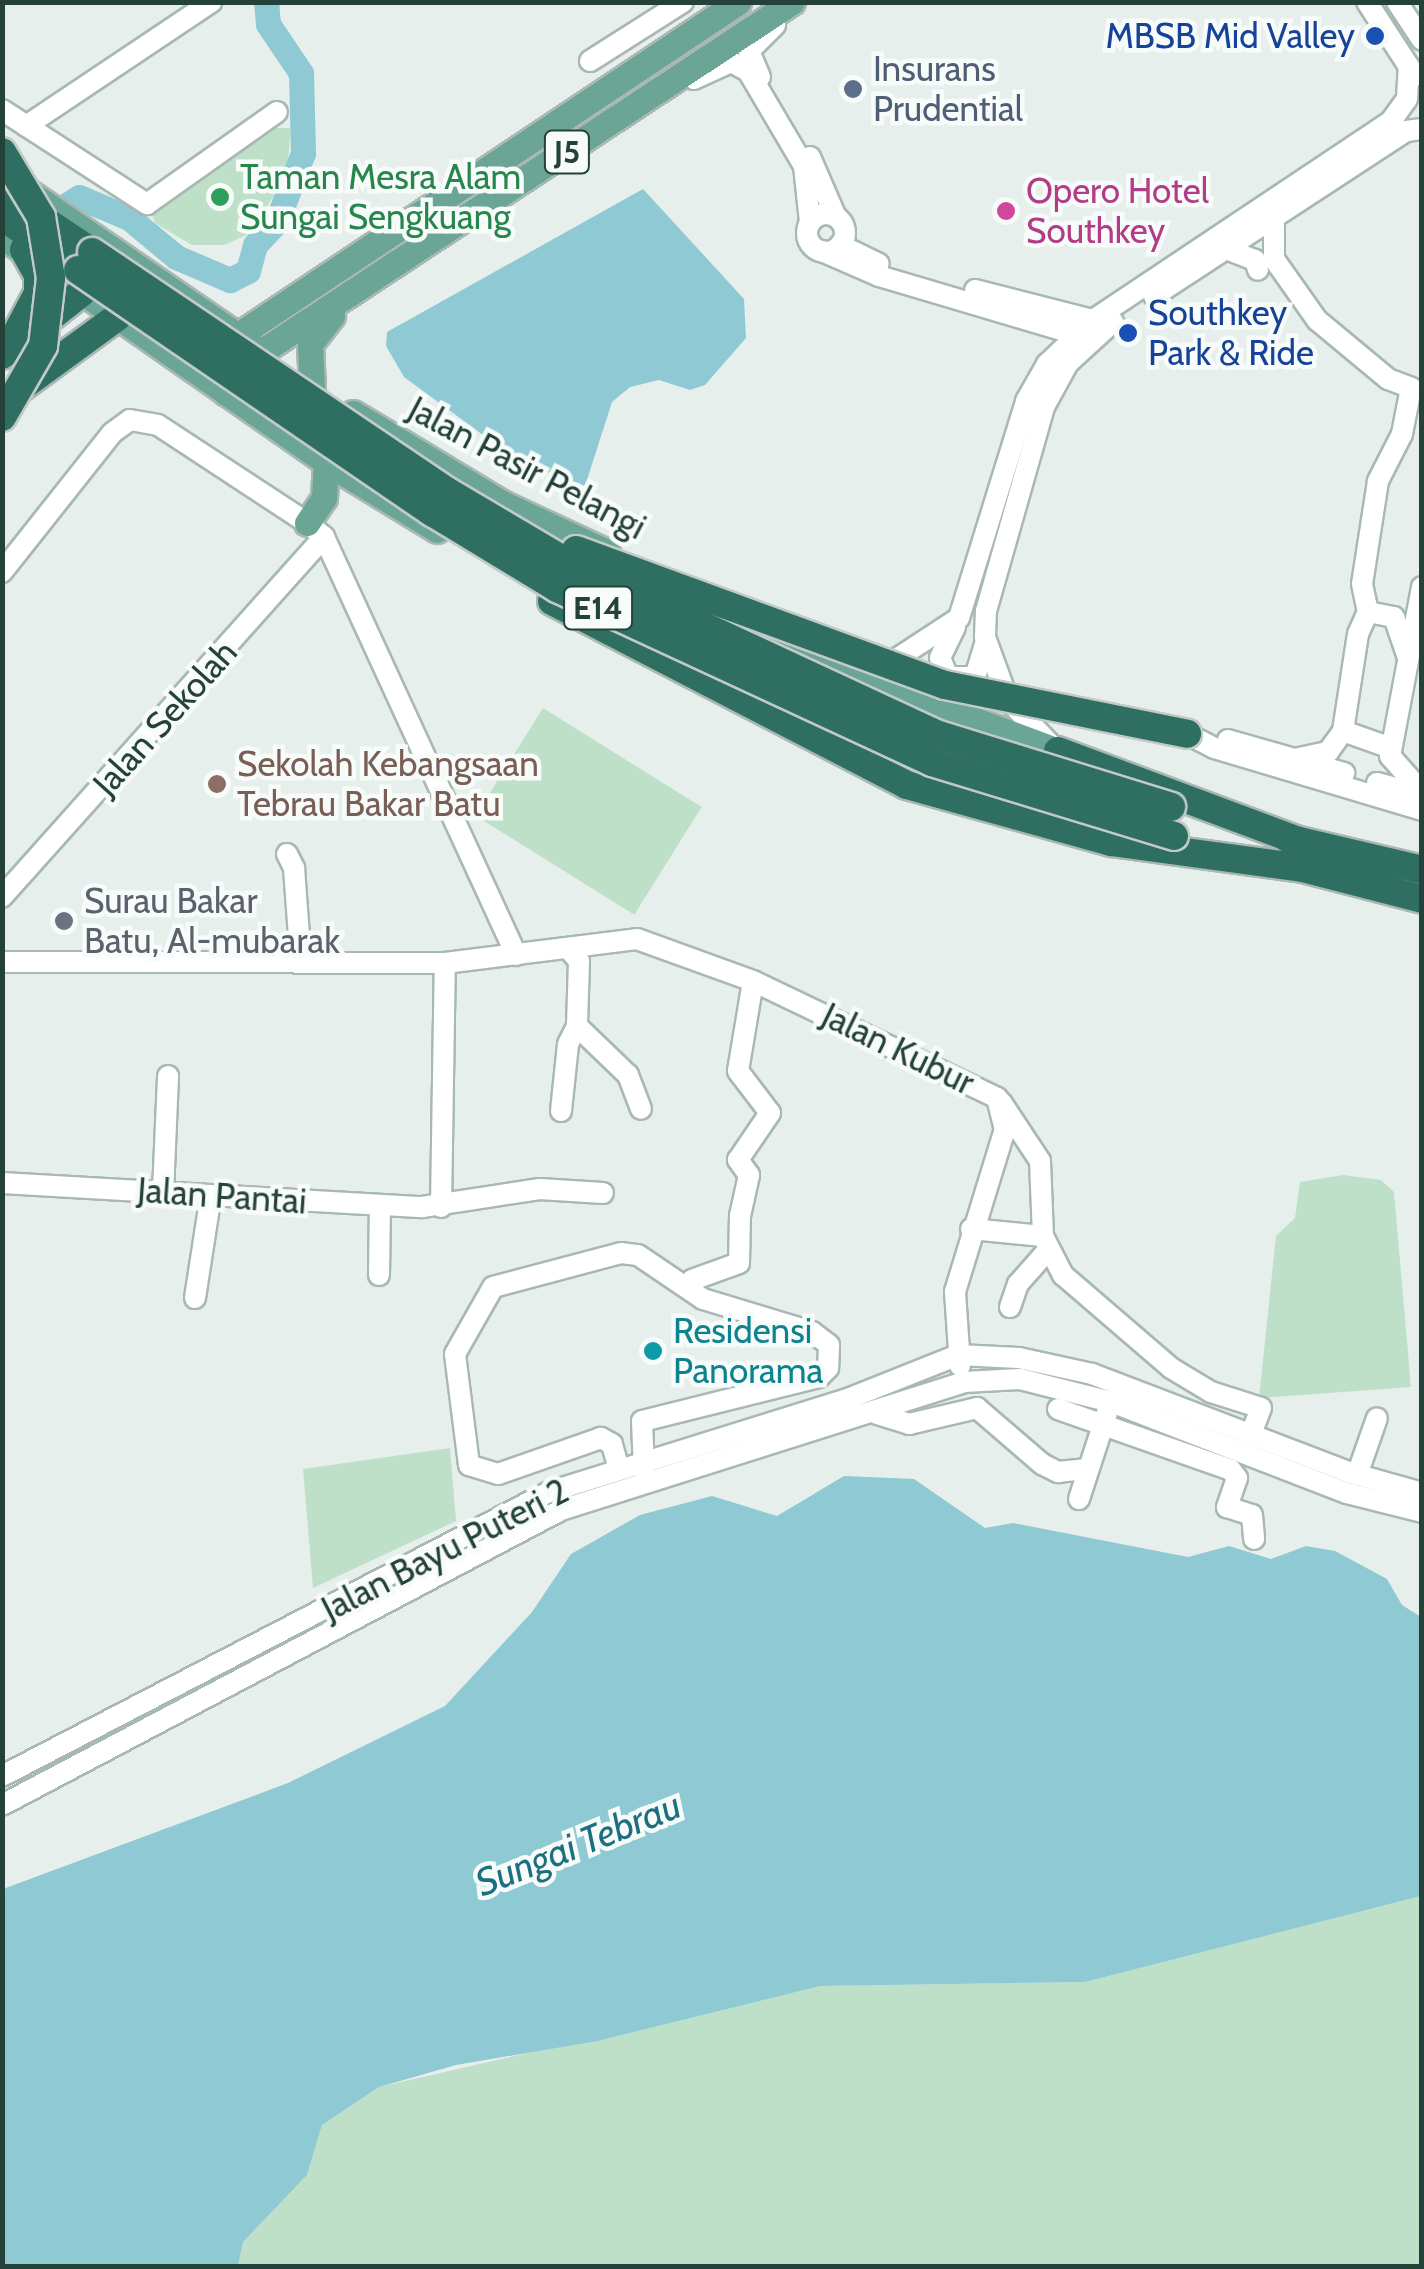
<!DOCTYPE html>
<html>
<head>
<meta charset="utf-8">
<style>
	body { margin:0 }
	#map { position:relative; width:1424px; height:2269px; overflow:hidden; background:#e6efeb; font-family:Cabin,sans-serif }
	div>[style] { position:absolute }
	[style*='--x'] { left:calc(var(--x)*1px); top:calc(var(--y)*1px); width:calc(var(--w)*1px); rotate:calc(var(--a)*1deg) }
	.green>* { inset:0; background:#bfe0c8; transform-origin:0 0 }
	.water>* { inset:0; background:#8ec9d4 }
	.river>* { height:25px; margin:-12.5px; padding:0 12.5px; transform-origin:12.5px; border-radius:12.5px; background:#8ec9d4 }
	.roads { filter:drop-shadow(2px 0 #a8b8b2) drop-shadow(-2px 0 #a8b8b2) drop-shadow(0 2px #a8b8b2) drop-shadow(0 -2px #a8b8b2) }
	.minor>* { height:20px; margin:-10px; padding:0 10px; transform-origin:10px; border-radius:10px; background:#fff }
	.minor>.ring { margin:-10px; padding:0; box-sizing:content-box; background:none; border:20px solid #fff; border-radius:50% }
	.major>* { height:25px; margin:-12.5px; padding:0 12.5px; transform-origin:12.5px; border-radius:12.5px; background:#6aa596 }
	.highway>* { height:28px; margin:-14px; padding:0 14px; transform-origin:14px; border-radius:14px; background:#2f6f62 }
	.bridges { filter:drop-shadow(2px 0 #c2cac8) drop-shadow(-2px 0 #c2cac8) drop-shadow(0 2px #c2cac8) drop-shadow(0 -2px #c2cac8) }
	.highway-bridge>* { height:28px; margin:-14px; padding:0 14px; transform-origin:14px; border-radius:14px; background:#2f6f62 }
	.dots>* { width:28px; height:28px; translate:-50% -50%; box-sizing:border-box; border:5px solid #f7fbf9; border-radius:50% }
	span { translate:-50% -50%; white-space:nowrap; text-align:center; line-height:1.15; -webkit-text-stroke:9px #f7fbf9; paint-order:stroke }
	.shield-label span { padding:2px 8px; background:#f7fbf9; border:2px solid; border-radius:8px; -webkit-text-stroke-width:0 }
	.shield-label { font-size:32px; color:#24423a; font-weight:700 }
	.transit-label { font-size:35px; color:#164399 }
	.right { translate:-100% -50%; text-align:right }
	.left { translate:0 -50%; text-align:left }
	.service-label { font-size:35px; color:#4e5e75 }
	.leisure-label { font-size:35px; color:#27864d }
	.hotel-label { font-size:35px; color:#b23c85 }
	.street-label { font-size:35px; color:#24423a }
	.education-label { font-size:35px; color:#785e54 }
	.worship-label { font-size:35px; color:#5b616d }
	.culture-label { font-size:35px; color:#0d838f }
	.water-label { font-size:38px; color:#1c6f80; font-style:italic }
	.frame { position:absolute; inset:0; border:5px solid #24423a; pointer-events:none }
</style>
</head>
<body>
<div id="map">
	<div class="green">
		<i style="clip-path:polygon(271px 128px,291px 128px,288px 161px,280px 186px,249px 234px,224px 245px,192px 245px,155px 223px,150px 208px)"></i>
		<i style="left:543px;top:708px;width:187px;height:127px;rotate:32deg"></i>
		<i style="clip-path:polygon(1343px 1175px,1381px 1180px,1394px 1192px,1411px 1387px,1259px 1398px,1276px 1236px,1295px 1218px,1300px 1182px)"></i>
		<i style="clip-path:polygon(450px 1448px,456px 1521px,313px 1588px,303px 1469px)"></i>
		<i style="clip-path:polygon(1421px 1896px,1421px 2266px,238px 2266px,243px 2242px,307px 2175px,322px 2125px,379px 2087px,820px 1986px,1085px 1982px)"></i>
	</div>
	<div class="water">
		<i style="clip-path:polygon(643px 189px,744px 299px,746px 338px,705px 385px,690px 390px,659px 380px,630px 387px,612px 402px,585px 486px,520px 462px,404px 377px,386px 346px,387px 332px)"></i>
		<i style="clip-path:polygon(844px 1476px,914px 1479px,985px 1528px,1013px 1523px,1188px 1557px,1229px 1546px,1271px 1559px,1306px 1546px,1335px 1551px,1387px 1579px,1402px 1605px,1421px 1617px,1421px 1896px,1085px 1982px,820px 1986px,597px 2041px,456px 2065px,379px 2087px,322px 2125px,307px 2175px,243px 2242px,238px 2266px,3px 2266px,3px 1889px,288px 1783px,445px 1706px,532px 1612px,571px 1554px,640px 1515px,712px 1496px,777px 1516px)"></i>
	</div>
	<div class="river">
		<i style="--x:68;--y:204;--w:13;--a:-32"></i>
		<i style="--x:79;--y:197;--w:54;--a:22.8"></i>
		<i style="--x:129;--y:218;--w:61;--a:39.7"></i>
		<i style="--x:176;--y:257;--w:59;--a:23.1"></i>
		<i style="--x:230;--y:280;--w:20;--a:-27"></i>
		<i style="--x:248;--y:271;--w:27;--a:-75"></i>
		<i style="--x:255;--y:245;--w:33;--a:-47"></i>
		<i style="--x:277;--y:221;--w:73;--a:-69.1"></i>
		<i style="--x:303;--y:153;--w:80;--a:-91.4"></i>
		<i style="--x:301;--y:73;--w:59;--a:-124"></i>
		<i style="--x:268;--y:24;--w:22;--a:-95"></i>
	</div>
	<div class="roads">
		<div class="minor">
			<i style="--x:1367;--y:2;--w:88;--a:57"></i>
			<i style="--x:1397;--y:2;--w:45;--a:56.7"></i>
			<i style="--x:590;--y:61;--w:110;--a:-32.4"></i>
			<i style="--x:760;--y:77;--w:28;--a:-113"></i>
			<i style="--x:749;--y:51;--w:37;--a:-45"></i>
			<i style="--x:694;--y:79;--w:41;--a:-24.7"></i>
			<i style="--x:731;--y:62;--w:19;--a:28"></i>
			<i style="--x:748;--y:71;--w:110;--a:59.5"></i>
			<i style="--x:804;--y:166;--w:56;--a:83.9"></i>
			<i style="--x:2;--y:110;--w:173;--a:33"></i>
			<i style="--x:147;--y:204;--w:159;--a:-35.3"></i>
			<i style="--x:26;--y:126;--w:223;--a:-33.8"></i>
			<i style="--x:810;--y:157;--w:65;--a:66.6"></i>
			<i class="ring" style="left:807px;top:214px;width:18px;height:18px"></i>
			<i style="--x:1274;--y:218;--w:41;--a:90"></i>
			<i style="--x:1274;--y:259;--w:75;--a:54.8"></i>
			<i style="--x:1317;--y:320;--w:92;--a:39.7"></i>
			<i style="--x:1388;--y:379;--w:25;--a:21"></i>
			<i style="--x:1411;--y:388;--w:47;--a:101.1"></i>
			<i style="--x:1402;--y:434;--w:53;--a:117.1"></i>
			<i style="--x:1378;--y:481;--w:104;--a:98.8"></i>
			<i style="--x:1362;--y:584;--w:29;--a:78"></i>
			<i style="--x:840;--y:245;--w:43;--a:26"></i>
			<i style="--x:1226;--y:249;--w:31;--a:21"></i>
			<i style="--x:1255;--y:260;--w:10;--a:73"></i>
			<i style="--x:822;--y:251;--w:62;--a:23.7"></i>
			<i style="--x:879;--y:276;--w:204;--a:16.5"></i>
			<i style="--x:975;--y:290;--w:122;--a:14.3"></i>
			<i style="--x:1154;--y:296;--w:301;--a:-33.2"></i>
			<i style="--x:1406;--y:131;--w:16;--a:-7"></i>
			<i style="--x:2;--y:572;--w:177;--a:-51.6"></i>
			<i style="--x:112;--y:433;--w:22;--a:-36"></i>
			<i style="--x:130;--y:420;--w:28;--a:10"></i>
			<i style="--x:158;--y:425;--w:178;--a:33.3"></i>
			<i style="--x:307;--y:523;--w:22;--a:39"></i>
			<i style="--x:324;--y:537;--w:460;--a:65.3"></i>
			<i style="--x:1422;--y:587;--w:172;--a:100.7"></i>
			<i style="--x:1390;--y:756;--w:48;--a:48.4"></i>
			<i style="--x:1368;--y:612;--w:26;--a:11"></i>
			<i style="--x:1394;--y:617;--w:40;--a:71.1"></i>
			<i style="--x:955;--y:627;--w:34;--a:116"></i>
			<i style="--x:940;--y:658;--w:21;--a:67"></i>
			<i style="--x:948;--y:677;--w:27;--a:0"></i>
			<i style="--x:975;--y:677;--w:34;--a:-73"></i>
			<i style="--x:881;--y:669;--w:93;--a:-33.2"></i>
			<i style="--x:959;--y:618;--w:227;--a:-72.8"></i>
			<i style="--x:1026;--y:401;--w:43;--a:-60.4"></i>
			<i style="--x:1047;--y:364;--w:64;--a:-43.7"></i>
			<i style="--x:1093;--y:320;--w:358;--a:-33.7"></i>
			<i style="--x:1391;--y:121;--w:27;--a:-54"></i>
			<i style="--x:1407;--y:99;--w:33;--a:-87"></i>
			<i style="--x:1343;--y:731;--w:51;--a:19.5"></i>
			<i style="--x:1187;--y:734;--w:30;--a:27"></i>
			<i style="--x:1214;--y:748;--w:217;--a:16.6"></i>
			<i style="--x:1228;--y:740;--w:121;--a:15.9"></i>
			<i style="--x:1052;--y:746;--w:64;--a:-133.7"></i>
			<i style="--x:1008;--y:700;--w:67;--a:-110.1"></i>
			<i style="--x:985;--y:637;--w:26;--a:-88"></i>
			<i style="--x:986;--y:611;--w:212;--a:-74.1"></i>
			<i style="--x:1044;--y:407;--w:50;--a:-61.4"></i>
			<i style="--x:1068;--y:363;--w:61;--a:-42.3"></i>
			<i style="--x:1299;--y:758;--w:30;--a:-12"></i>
			<i style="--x:1328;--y:752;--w:26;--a:-54"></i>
			<i style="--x:1343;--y:731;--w:98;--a:-81.2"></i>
			<i style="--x:1358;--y:634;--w:24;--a:-66"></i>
			<i style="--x:1377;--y:783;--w:47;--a:14.9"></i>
			<i style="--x:287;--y:854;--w:16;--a:63"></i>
			<i style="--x:294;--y:868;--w:95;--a:85.8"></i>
			<i style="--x:2;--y:897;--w:483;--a:-48.2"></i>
			<i style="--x:568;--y:948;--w:17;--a:50"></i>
			<i style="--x:579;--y:961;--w:65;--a:91.8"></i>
			<i style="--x:577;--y:1026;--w:71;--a:43.9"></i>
			<i style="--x:628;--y:1075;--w:36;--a:69"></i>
			<i style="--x:2;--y:962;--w:443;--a:0.1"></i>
			<i style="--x:445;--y:963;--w:193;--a:-7.1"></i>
			<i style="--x:637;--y:939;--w:123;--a:19.9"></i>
			<i style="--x:753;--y:981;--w:271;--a:25.6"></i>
			<i style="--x:997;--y:1098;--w:32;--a:76"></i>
			<i style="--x:1005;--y:1129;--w:170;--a:107.1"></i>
			<i style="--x:955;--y:1292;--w:74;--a:86.1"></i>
			<i style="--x:1001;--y:1102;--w:71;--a:56.5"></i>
			<i style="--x:1040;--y:1161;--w:75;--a:87.7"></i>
			<i style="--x:1043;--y:1236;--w:44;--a:62.9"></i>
			<i style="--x:1063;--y:1275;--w:143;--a:40.7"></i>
			<i style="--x:1171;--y:1368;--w:47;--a:31"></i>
			<i style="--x:1211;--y:1392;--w:52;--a:17.7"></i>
			<i style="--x:1261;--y:1408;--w:30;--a:111"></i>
			<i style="--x:561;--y:1111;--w:67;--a:-84"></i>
			<i style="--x:568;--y:1044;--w:20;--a:-63"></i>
			<i style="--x:2;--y:1183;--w:421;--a:3.3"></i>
			<i style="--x:422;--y:1207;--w:119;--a:-8.7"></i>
			<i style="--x:540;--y:1189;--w:63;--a:3.6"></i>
			<i style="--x:163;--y:1192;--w:116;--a:-87.5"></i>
			<i style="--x:441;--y:1207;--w:244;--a:-89.1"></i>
			<i style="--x:971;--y:1229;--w:72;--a:5.6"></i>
			<i style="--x:379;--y:1275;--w:69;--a:-89.2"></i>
			<i style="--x:692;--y:1280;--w:50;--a:-19.9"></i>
			<i style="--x:739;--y:1263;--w:47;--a:-88.8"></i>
			<i style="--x:740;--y:1216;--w:42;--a:-77.6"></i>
			<i style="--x:749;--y:1175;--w:19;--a:-126"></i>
			<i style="--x:738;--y:1160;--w:57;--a:-55.8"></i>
			<i style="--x:770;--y:1113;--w:53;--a:-127.3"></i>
			<i style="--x:738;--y:1071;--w:91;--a:-80.5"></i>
			<i style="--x:195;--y:1298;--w:104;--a:-81.2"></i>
			<i style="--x:1010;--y:1307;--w:24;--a:-71"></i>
			<i style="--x:1018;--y:1284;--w:45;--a:-48.6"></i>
			<i style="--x:1058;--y:1409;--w:183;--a:19.4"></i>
			<i style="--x:1231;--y:1470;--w:10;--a:53"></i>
			<i style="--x:1237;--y:1478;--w:31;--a:109"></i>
			<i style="--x:1227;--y:1507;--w:26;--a:18"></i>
			<i style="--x:1252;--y:1515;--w:24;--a:85"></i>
			<i style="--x:877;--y:1414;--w:34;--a:17"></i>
			<i style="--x:909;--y:1424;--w:70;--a:-13.2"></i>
			<i style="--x:977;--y:1408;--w:86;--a:40.7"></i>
			<i style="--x:1042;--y:1464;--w:18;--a:27"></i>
			<i style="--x:1058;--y:1472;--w:27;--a:-6"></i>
			<i style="--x:619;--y:1469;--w:26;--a:-106"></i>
			<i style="--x:612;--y:1444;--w:13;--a:-151"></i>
			<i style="--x:601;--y:1438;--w:109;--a:160.7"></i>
			<i style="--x:498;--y:1474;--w:30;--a:-163"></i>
			<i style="--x:469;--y:1465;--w:112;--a:-97.2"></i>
			<i style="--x:455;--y:1354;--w:77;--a:-60.4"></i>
			<i style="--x:493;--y:1287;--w:132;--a:-14.9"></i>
			<i style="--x:621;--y:1253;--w:17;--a:7"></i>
			<i style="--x:638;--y:1255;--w:78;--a:34.1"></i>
			<i style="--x:703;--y:1299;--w:114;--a:16.8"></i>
			<i style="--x:812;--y:1332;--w:21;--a:37"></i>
			<i style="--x:829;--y:1345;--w:23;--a:92"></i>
			<i style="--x:828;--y:1368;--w:13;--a:135"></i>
			<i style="--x:819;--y:1377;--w:182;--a:166"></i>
			<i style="--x:642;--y:1421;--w:49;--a:87.7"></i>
			<i style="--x:1357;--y:1475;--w:60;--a:-70.7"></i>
			<i style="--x:1079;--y:1499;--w:90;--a:-72"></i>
			<i style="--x:2;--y:1776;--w:616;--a:-27.44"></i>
			<i style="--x:549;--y:1492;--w:315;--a:-17.3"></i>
			<i style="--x:850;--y:1398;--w:116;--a:-21.7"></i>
			<i style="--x:958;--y:1355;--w:61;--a:2.8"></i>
			<i style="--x:1019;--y:1358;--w:75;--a:12.4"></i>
			<i style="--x:1092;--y:1374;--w:274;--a:20.9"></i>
			<i style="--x:1348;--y:1472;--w:77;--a:15.8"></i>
			<i style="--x:2;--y:1805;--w:632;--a:-27.82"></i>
			<i style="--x:561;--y:1510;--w:423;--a:-17.6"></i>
			<i style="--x:964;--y:1382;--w:56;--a:-3.1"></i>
			<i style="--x:1020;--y:1379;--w:94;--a:14.2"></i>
			<i style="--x:1111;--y:1402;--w:253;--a:21.1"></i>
			<i style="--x:1347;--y:1493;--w:77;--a:14.2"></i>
		</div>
		<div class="major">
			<i style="--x:23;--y:188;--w:290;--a:34.5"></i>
			<i style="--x:2;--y:236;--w:395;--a:34.9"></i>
			<i style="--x:326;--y:462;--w:130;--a:31.5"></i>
			<i style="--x:225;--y:344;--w:617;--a:-33.69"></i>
			<i style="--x:312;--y:388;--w:44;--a:-92.6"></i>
			<i style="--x:310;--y:344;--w:36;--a:-52"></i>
			<i style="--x:226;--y:393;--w:54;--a:-49.5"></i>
			<i style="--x:261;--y:352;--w:636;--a:-33.39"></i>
			<i style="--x:353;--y:413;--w:174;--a:31.1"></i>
			<i style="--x:502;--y:503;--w:116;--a:25"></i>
			<i style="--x:307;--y:523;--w:30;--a:-56"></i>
			<i style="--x:324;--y:498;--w:36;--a:-87"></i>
			<i style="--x:740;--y:621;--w:135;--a:25"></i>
			<i style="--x:862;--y:678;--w:209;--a:20.4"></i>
		</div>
		<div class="highway">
			<i style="--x:2;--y:192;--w:108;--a:33.7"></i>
			<i style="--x:2;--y:216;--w:93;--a:35.4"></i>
			<i style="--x:13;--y:340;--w:53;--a:-62"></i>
			<i style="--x:38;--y:293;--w:18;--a:-90"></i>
			<i style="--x:38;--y:275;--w:29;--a:-119"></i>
			<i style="--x:2;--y:355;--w:100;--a:-38.1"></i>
			<i style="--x:81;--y:293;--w:38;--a:-51"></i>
			<i style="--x:16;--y:391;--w:125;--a:-36.2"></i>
			<i style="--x:117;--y:317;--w:37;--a:-49"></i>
			<i style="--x:552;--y:601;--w:400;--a:27.4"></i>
			<i style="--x:907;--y:785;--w:212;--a:15.6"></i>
			<i style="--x:1111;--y:842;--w:195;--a:7.7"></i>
			<i style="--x:1058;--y:751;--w:260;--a:20.5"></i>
			<i style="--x:1287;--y:838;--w:139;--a:13.3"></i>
			<i style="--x:1287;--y:864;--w:139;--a:14.5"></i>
		</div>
	</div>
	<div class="bridges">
		<div class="highway-bridge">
			<i style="--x:2;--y:152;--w:76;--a:59"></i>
			<i style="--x:41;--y:217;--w:62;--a:80.7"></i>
			<i style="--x:51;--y:278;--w:68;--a:96.7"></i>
			<i style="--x:43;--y:346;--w:82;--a:120"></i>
			<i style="--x:92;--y:252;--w:429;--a:34"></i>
			<i style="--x:448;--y:492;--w:139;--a:30.6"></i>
			<i style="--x:568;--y:563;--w:409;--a:24.9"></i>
			<i style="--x:939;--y:735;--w:243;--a:17.2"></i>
			<i style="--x:78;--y:270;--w:429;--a:34.4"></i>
			<i style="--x:432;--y:512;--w:146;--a:31.3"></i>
			<i style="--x:557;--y:588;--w:413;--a:24.9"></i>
			<i style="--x:932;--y:762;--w:253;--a:17"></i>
			<i style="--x:576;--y:550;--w:393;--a:20.1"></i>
			<i style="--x:945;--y:685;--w:247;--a:11.4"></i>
		</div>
	</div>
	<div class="dots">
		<i style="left:1375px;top:36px;background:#1a4fb4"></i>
		<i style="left:853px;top:89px;background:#5c6f8a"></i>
		<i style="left:220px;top:197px;background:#2e9e5b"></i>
		<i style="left:1006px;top:211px;background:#d1479c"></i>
		<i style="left:1128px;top:333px;background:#1a4fb4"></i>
		<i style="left:217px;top:784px;background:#8d6e63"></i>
		<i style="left:64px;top:921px;background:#6b7280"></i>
		<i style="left:653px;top:1351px;background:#0f9aa8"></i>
	</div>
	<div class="shield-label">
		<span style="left:567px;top:152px">J5</span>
		<span style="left:598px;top:608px">E14</span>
	</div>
	<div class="transit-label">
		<span class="right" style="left:1355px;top:36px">MBSB Mid Valley</span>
		<span class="left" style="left:1148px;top:333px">Southkey<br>Park &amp; Ride</span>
	</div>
	<div class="service-label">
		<span class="left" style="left:873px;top:89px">Insurans<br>Prudential</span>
	</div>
	<div class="leisure-label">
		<span class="left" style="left:240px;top:197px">Taman Mesra Alam<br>Sungai Sengkuang</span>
	</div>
	<div class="hotel-label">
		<span class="left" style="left:1026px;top:211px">Opero Hotel<br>Southkey</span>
	</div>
	<div class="street-label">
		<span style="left:527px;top:468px;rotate:28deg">Jalan Pasir Pelangi</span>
		<span style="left:165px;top:718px;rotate:-48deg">Jalan Sekolah</span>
		<span style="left:898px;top:1049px;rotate:26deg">Jalan Kubur</span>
		<span style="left:222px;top:1196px;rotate:4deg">Jalan Pantai</span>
		<span style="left:445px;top:1550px;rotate:-27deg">Jalan Bayu Puteri 2</span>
	</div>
	<div class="education-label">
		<span class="left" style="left:237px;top:784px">Sekolah Kebangsaan<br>Tebrau Bakar Batu</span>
	</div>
	<div class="worship-label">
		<span class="left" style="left:84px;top:921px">Surau Bakar<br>Batu, Al-mubarak</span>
	</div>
	<div class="culture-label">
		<span class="left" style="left:673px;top:1351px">Residensi<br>Panorama</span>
	</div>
	<div class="water-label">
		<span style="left:578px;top:1844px;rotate:-22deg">Sungai Tebrau</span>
	</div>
	<div class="frame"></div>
</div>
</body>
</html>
